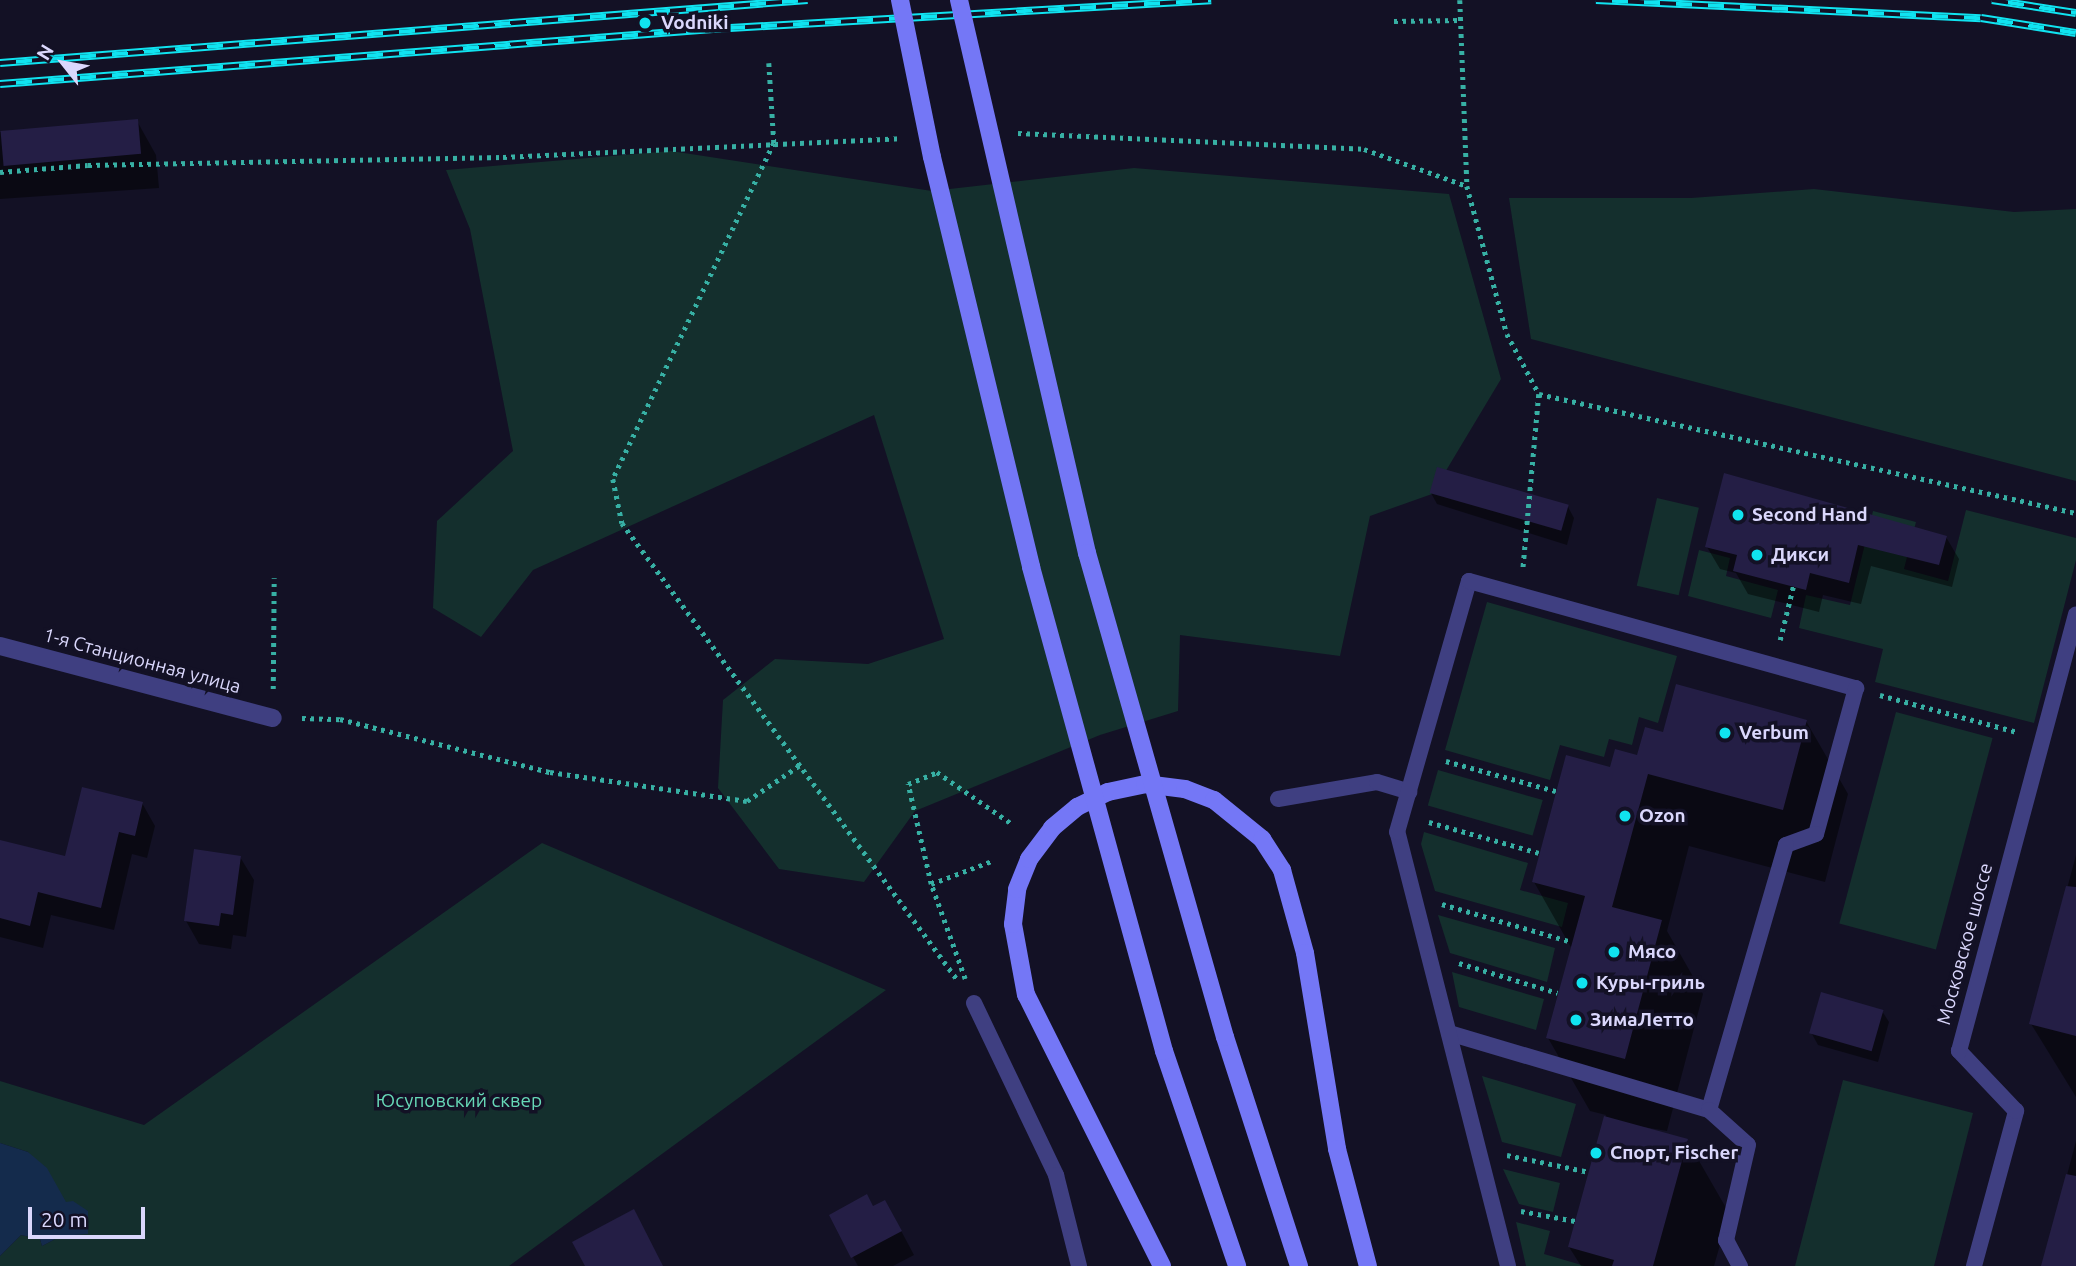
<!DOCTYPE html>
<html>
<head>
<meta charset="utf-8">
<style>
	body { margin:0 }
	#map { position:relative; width:2076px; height:1266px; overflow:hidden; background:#131125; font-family:Ubuntu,sans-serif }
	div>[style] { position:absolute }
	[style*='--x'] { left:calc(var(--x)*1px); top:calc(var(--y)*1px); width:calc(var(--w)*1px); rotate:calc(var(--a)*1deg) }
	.green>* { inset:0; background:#142f2d; transform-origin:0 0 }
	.water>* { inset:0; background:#142b4c }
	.shadow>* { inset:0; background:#0007 }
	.building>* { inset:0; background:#241e45; transform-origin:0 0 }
	.path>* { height:4.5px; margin-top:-2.25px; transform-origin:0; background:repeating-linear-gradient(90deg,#37b0a4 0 3.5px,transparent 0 8.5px) }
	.lane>* { height:16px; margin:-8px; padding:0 8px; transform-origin:8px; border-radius:8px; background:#3f3f81 }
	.street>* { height:18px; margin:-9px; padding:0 9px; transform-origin:9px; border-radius:9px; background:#3f3f81 }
	.secondary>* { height:18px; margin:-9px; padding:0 9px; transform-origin:9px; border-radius:9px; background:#7477f6 }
	.rail>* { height:8px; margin-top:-4px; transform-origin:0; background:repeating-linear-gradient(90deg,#131125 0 16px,#10e3f0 0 32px); box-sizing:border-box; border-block:2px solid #10e3f0 }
	.secondary-bridge>* { height:18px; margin:-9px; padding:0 9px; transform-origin:9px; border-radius:9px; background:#7477f6 }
	.dots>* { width:19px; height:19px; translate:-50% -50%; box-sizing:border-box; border:4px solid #131125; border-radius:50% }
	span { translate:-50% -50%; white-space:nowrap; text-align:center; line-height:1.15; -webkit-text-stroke:7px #131125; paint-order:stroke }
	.poi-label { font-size:19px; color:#dad7fc; font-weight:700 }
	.left { translate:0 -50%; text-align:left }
	.street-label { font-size:19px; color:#dad7fc }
	.park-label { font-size:19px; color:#67d8b7 }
	.north { position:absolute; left:28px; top:28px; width:70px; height:70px; -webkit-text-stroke:5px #131125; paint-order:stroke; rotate:301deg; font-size:19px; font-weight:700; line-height:28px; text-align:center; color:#dad7fc }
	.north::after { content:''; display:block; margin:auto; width:24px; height:32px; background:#dad7fc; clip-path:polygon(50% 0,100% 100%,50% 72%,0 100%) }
	.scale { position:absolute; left:28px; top:1207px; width:117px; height:32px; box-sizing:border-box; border:4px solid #dad7fc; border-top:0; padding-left:9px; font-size:21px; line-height:24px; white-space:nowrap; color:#dad7fc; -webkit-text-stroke:5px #131125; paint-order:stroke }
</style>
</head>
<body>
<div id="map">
	<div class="green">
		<i style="clip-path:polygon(671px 151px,932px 191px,1134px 168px,1449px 194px,1501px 379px,1432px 494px,1370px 516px,1340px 656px,1180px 635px,1178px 711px,1100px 735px,915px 811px,864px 882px,779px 869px,718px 788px,723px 700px,775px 659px,868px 664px,944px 639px,874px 415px,533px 570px,481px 637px,433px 608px,437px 521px,513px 451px,470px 229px,446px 170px)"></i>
		<i style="clip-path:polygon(1814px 189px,2014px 212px,2076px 209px,2076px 481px,1531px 339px,1509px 198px,1691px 198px)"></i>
		<i style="left:1657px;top:498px;width:43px;height:90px;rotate:13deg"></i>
		<i style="clip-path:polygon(1966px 510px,2076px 538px,2076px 560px,2034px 723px,1875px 682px,1883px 649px,1799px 628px,1806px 595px,1850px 605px,1873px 511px,1916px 522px,1904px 569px,1948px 581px)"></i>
		<i style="clip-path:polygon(1699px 550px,1730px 558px,1726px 576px,1778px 590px,1771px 618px,1688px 596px)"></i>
		<i style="clip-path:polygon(1487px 602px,1677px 656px,1658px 723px,1639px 717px,1632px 745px,1609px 739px,1604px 757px,1560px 745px,1550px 780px,1445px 750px)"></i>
		<i style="left:1896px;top:712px;width:100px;height:219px;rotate:15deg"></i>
		<i style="left:1438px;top:770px;width:109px;height:37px;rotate:16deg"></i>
		<i style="clip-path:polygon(1424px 832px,1528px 863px,1520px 890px,1568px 903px,1562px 927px,1435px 891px,1421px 844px)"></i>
		<i style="clip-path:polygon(542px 843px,886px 990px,509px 1266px,0 1266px,0 1256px,21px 1235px,40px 1239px,42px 1246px,61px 1236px,88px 1233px,88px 1211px,66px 1203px,28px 1152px,0 1143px,0 1081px,144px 1125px)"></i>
		<i style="clip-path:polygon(1438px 915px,1555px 948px,1547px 982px,1450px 953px)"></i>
		<i style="clip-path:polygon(1452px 972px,1544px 999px,1536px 1030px,1459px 1007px)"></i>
		<i style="clip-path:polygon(1482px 1076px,1576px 1104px,1561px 1157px,1502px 1142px)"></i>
		<i style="clip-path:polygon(1843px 1080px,1973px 1113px,1934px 1266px,1795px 1266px)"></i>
		<i style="clip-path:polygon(1503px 1169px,1560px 1183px,1553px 1212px,1519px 1204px)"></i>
		<i style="clip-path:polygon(1516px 1222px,1550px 1231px,1544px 1254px,1585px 1266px,1526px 1266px)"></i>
	</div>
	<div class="water">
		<i style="clip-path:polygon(0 1143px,28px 1152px,47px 1168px,66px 1202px,73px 1201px,88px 1211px,88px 1234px,61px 1236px,42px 1246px,40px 1239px,21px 1235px,0 1256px)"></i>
	</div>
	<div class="shadow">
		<i style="clip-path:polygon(137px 121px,156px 155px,159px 188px,0 199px,0 132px)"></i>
		<i style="clip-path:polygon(1431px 493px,1568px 507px,1574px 518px,1567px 545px,1437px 504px)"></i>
		<i style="clip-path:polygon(1946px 537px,1959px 559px,1952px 587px,1871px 566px,1861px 604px,1823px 595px,1819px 612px,1748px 594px,1736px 573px,1720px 569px,1707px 547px)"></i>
		<i style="clip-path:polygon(1806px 721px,1848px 794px,1825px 882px,1689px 846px,1667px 931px,1703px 994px,1667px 1131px,1631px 1125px,1687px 1140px,1729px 1213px,1714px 1266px,1581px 1266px,1569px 1247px,1606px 1115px,1590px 1111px,1548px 1038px,1572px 949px,1534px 882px,1612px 769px,1638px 757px,1664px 734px)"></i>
		<i style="clip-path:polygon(142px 803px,155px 826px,147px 858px,132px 854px,114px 930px,51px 915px,43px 948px,0 937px,0 842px,66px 858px)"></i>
		<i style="clip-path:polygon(2076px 855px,2076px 1097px,2031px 1024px)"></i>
		<i style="clip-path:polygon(240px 857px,254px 880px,246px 937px,233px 935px,231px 949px,199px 944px,186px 921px)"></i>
		<i style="clip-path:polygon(1882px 1011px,1889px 1022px,1878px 1062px,1818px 1045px,1812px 1034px)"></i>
		<i style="clip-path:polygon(2076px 1141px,2076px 1266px,2043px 1266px)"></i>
		<i style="clip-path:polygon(873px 1208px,898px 1225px,914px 1255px,893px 1266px,858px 1266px,853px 1257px)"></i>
	</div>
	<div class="building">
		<i style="left:138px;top:119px;width:35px;height:138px;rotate:85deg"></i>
		<i style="left:1437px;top:467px;width:137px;height:27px;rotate:16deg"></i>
		<i style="clip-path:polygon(1724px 473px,1947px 536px,1939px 565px,1858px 545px,1849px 583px,1810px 573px,1806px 590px,1733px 571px,1737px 555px,1705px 547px)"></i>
		<i style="clip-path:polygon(1676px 684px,1807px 720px,1783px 810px,1648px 774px,1612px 907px,1662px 920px,1625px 1059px,1546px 1038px,1585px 896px,1532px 882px,1566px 755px,1610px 767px,1615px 749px,1637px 755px,1645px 727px,1663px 732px)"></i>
		<i style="clip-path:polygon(82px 787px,143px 802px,135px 836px,119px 832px,101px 908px,38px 892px,30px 926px,0 918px,0 840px,65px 856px)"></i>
		<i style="clip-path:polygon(194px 849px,241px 856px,233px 915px,221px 913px,219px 926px,184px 921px)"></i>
		<i style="clip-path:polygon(2066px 886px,2076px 887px,2076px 1036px,2029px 1024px)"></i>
		<i style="left:1821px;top:992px;width:65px;height:43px;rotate:16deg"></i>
		<i style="clip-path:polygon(1604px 1116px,1688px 1139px,1653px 1266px,1612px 1266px,1614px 1260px,1568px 1247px)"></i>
		<i style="clip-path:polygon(2066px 1174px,2076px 1176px,2076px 1266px,2041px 1266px)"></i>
		<i style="clip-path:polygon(867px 1194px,873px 1206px,885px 1200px,902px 1231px,851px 1258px,829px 1215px)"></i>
		<i style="clip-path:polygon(634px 1209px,663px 1266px,585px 1266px,572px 1242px)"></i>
	</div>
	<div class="path">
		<i style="--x:1460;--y:0;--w:186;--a:87.8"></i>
		<i style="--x:1467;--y:186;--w:153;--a:74.9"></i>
		<i style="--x:1507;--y:334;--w:68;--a:61.9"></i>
		<i style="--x:1539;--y:394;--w:177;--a:95.2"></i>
		<i style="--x:1394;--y:21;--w:67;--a:-0.9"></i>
		<i style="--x:769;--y:63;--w:80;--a:86.4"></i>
		<i style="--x:774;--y:143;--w:373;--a:115.6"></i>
		<i style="--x:613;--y:479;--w:45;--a:78.4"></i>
		<i style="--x:622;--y:523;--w:569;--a:53.71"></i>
		<i style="--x:1018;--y:133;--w:346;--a:2.6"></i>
		<i style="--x:1364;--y:149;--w:109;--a:19.8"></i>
		<i style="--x:0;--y:172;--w:88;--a:-4.5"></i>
		<i style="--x:88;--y:165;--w:415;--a:-1.1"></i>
		<i style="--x:503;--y:157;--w:398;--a:-2.7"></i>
		<i style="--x:1539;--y:394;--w:550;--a:12.49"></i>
		<i style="--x:1780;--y:640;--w:55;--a:-76.2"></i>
		<i style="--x:273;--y:689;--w:111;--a:-89.5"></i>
		<i style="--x:1880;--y:695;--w:142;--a:15.1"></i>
		<i style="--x:302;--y:718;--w:38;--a:2"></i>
		<i style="--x:340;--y:719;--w:217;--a:14.2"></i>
		<i style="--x:550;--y:772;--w:199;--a:8.4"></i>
		<i style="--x:747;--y:801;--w:64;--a:-34.2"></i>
		<i style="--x:1446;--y:761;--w:114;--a:15.3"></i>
		<i style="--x:1429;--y:822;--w:114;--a:15.7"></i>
		<i style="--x:931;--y:884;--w:65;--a:-20.7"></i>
		<i style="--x:1442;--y:904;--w:135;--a:16.3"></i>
		<i style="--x:1459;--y:963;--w:103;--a:16.9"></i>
		<i style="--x:965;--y:979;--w:101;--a:-109.7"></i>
		<i style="--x:931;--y:884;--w:103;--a:-103"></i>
		<i style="--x:908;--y:784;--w:31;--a:-22"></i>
		<i style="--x:937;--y:772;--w:91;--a:34.7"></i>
		<i style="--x:1507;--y:1155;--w:84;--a:11.7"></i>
		<i style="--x:1521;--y:1211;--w:55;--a:10.5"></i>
	</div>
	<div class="lane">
		<i style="--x:1278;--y:799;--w:100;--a:-9.7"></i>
		<i style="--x:1377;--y:782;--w:34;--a:17"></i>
		<i style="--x:974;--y:1003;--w:191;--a:64.5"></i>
		<i style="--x:1056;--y:1175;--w:94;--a:75.8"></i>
		<i style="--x:1449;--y:1033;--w:271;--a:16.5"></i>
		<i style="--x:1508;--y:1266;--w:448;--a:-104.3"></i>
		<i style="--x:1397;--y:832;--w:261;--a:-74"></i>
		<i style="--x:1469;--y:581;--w:402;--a:15.5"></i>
		<i style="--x:1856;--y:688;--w:151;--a:105.3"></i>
		<i style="--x:1816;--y:834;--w:32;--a:160"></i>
		<i style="--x:1786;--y:845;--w:276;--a:106.2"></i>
		<i style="--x:1709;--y:1110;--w:52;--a:41.9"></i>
		<i style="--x:1748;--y:1145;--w:98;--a:103"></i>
		<i style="--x:1726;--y:1240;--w:30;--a:62"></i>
		<i style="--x:1974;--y:1266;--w:161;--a:-74.8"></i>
		<i style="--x:2016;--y:1111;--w:83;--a:-133.5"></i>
		<i style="--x:1959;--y:1051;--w:452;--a:-75"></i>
	</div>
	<div class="street">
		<i style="--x:0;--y:646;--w:282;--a:14.8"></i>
	</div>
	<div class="secondary">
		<i style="--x:1225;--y:1037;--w:241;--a:72.1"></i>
		<i style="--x:1164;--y:1051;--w:227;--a:71.2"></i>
		<i style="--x:1162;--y:1266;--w:303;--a:-116.6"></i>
		<i style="--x:1026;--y:995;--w:72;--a:-100.4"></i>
		<i style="--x:1013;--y:924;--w:35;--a:-83"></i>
		<i style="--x:1017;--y:889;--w:32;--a:-68"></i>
		<i style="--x:1029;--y:859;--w:39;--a:-53"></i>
		<i style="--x:1052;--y:828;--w:33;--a:-40"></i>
		<i style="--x:1077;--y:807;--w:34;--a:-26"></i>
		<i style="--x:1108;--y:792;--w:38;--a:-12"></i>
		<i style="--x:1145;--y:784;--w:40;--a:7.1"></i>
		<i style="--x:1185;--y:789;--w:31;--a:21"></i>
		<i style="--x:1214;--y:800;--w:62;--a:39.1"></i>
		<i style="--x:1262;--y:839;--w:37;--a:57"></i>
		<i style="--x:1282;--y:870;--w:86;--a:74.5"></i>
		<i style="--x:1305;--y:953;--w:199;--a:80.7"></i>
		<i style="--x:1337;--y:1149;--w:121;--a:75.2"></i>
	</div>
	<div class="rail">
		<i style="--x:1596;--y:0;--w:385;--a:2.7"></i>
		<i style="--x:1981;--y:18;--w:96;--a:9"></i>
		<i style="--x:1992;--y:0;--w:85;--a:8.8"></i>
		<i style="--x:0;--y:63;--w:810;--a:-4.46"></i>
		<i style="--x:0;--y:84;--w:715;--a:-4.41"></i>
		<i style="--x:713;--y:29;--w:499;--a:-3.3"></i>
	</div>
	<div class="secondary-bridge">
		<i style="--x:900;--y:0;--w:160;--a:78.5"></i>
		<i style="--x:932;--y:157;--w:422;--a:76.4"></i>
		<i style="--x:1031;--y:567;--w:502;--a:74.63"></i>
		<i style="--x:959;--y:0;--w:568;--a:76.97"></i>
		<i style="--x:1087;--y:553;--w:503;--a:74.09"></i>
	</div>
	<div class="dots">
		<i style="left:645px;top:23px;background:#10e3f0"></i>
		<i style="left:1738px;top:515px;background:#10e3f0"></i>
		<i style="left:1757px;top:555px;background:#10e3f0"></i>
		<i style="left:1725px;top:733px;background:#10e3f0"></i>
		<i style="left:1625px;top:816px;background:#10e3f0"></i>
		<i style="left:1614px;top:952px;background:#10e3f0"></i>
		<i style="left:1582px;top:983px;background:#10e3f0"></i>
		<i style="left:1576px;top:1020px;background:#10e3f0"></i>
		<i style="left:1596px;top:1153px;background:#10e3f0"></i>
	</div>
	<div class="poi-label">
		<span class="left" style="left:661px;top:23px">Vodniki</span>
		<span class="left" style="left:1752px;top:515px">Second Hand</span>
		<span class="left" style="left:1771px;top:555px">Дикси</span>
		<span class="left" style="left:1739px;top:733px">Verbum</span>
		<span class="left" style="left:1639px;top:816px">Ozon</span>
		<span class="left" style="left:1628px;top:952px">Мясо</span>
		<span class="left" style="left:1596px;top:983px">Куры-гриль</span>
		<span class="left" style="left:1590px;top:1020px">ЗимаЛетто</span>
		<span class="left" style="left:1610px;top:1153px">Спорт, Fischer</span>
	</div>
	<div class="street-label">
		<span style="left:142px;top:661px;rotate:15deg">1-я Станционная улица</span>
		<span style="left:1965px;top:944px;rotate:-75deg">Московское шоссе</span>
	</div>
	<div class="park-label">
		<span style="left:459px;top:1101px">Юсуповский сквер</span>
	</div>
	<div class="north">N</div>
	<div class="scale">20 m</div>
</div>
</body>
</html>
